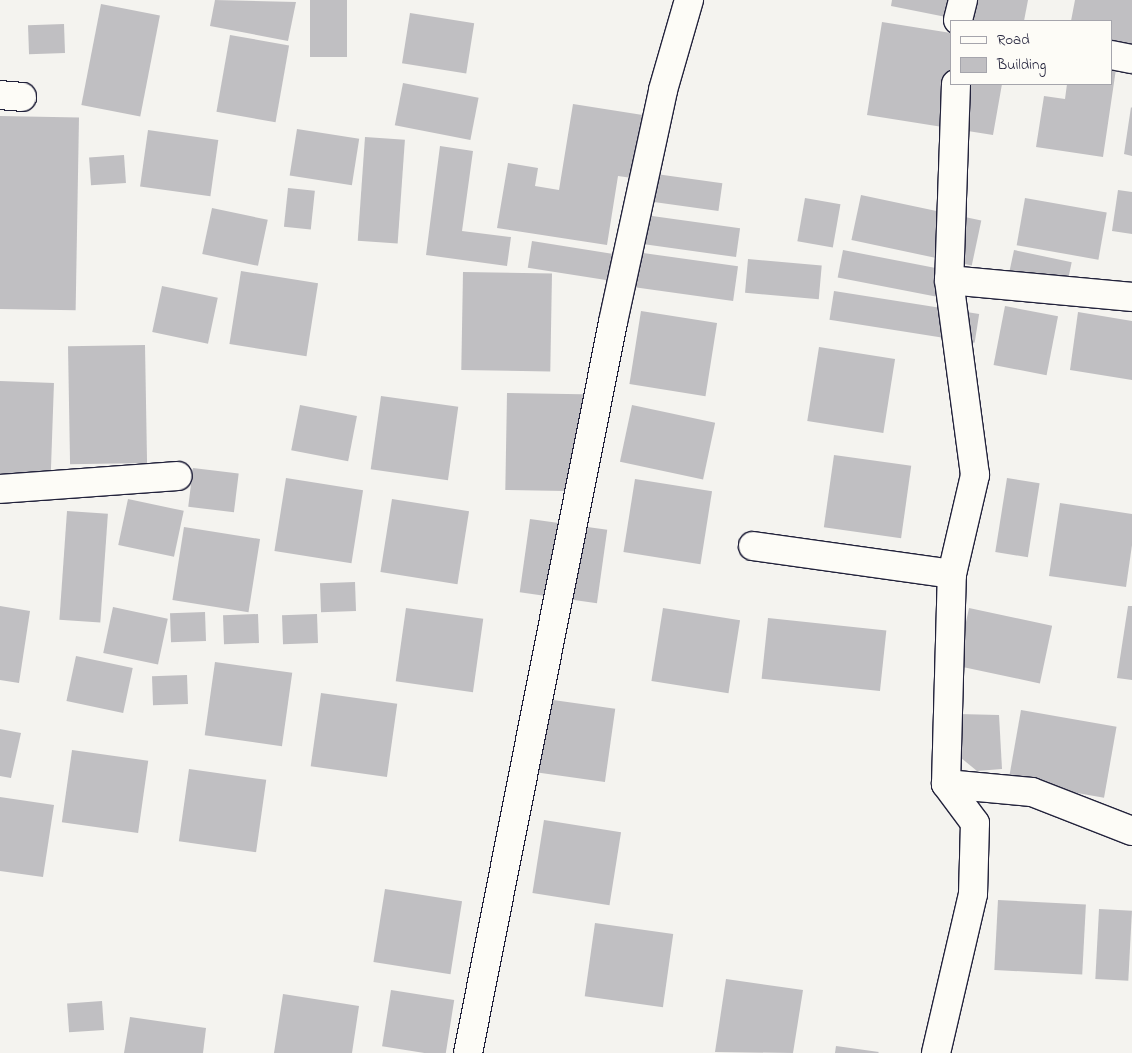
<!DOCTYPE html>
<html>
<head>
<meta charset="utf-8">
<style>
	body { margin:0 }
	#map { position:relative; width:1132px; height:1053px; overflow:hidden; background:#f4f3ef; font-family:"Indie Flower",sans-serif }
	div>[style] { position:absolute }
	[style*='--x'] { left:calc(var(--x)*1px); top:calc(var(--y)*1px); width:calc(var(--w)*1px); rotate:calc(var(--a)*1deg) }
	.building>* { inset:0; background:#c0bfc2; transform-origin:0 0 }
	.roads { filter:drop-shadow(1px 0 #22223b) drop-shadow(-1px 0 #22223b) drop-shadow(0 1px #22223b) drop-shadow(0 -1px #22223b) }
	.minor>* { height:28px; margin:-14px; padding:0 14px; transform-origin:14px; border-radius:14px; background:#fdfcf7 }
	span { translate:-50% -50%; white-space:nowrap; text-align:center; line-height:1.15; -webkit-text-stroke:4px #fdfcf7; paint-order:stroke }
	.legend { position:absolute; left:950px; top:20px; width:162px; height:65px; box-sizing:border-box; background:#fdfcf7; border:1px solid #a5a5ac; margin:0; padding:6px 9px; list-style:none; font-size:15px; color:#22223b }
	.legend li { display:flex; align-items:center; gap:10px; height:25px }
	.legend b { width:25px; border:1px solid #a5a5ac }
</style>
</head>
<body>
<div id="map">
	<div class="building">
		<i style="clip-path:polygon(215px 0,296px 2px,288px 41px,210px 26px)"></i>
		<i style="left:310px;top:0;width:37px;height:57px"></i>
		<i style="clip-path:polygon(892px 0,1028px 0,1024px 21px,966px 21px,891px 6px)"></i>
		<i style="clip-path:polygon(1075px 0,1132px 0,1132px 47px,1111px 44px,1111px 21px,1071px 21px)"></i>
		<i style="left:101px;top:4px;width:60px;height:103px;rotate:11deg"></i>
		<i style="left:410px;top:13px;width:65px;height:51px;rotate:9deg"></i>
		<i style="clip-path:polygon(882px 22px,951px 33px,951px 84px,1002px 84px,993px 135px,867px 115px)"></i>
		<i style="left:64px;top:24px;width:29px;height:36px;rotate:88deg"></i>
		<i style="left:230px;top:35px;width:60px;height:78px;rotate:10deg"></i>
		<i style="clip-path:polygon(1111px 68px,1116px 69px,1103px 157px,1036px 147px,1044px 96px,1065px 99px,1067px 84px,1111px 84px)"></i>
		<i style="left:403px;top:83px;width:77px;height:43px;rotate:11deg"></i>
		<i style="clip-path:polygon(573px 104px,649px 116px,639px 179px,618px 176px,607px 245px,497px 228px,508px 163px,538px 168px,535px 186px,559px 190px)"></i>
		<i style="clip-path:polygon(1131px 107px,1132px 108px,1132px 156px,1124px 154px)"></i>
		<i style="left:0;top:116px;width:79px;height:193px;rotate:1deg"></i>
		<i style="left:297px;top:129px;width:63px;height:47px;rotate:9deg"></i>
		<i style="left:148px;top:130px;width:71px;height:57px;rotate:8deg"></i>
		<i style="left:365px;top:137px;width:40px;height:104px;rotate:4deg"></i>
		<i style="clip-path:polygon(440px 146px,473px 151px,462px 231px,511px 237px,507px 266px,426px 255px)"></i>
		<i style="left:124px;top:155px;width:28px;height:35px;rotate:86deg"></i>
		<i style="left:656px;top:174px;width:67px;height:28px;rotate:8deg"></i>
		<i style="left:288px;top:188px;width:27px;height:39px;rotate:6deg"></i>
		<i style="clip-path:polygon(1118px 190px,1132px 192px,1132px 234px,1112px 231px)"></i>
		<i style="left:861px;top:195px;width:123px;height:46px;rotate:12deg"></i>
		<i style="left:805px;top:198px;width:36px;height:44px;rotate:10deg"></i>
		<i style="left:1025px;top:198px;width:83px;height:48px;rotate:10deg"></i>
		<i style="left:212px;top:208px;width:57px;height:47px;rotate:12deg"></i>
		<i style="left:645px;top:215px;width:96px;height:29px;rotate:8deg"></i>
		<i style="left:532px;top:241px;width:84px;height:27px;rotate:9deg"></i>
		<i style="left:843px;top:250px;width:126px;height:28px;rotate:11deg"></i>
		<i style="left:1014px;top:250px;width:59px;height:27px;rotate:12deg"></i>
		<i style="left:636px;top:252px;width:103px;height:35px;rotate:8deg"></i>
		<i style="left:748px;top:259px;width:74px;height:34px;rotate:5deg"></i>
		<i style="left:241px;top:271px;width:78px;height:74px;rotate:9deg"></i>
		<i style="left:463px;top:272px;width:89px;height:98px;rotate:1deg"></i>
		<i style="left:162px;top:286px;width:57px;height:47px;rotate:12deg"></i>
		<i style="left:834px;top:291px;width:147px;height:29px;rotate:9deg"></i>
		<i style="left:1005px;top:306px;width:54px;height:60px;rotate:11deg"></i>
		<i style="left:641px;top:311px;width:77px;height:74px;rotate:9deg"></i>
		<i style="clip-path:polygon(1078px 312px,1132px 321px,1132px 380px,1070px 370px)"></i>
		<i style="left:145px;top:345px;width:118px;height:77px;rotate:89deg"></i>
		<i style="left:819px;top:347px;width:77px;height:75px;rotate:9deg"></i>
		<i style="left:0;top:381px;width:54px;height:96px;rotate:2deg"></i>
		<i style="left:507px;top:393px;width:89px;height:97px;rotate:1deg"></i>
		<i style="left:381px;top:396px;width:78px;height:74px;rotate:8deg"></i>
		<i style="left:300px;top:405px;width:58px;height:46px;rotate:11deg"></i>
		<i style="left:632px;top:405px;width:85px;height:58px;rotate:12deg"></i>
		<i style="left:834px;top:455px;width:78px;height:73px;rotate:8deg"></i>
		<i style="left:193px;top:468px;width:46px;height:39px;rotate:7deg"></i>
		<i style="left:286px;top:478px;width:78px;height:74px;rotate:9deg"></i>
		<i style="left:1007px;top:478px;width:33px;height:75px;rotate:9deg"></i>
		<i style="left:635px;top:479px;width:78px;height:74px;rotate:9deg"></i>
		<i style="left:128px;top:499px;width:57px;height:47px;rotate:12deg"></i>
		<i style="left:392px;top:499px;width:78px;height:74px;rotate:9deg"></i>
		<i style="clip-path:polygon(1060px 503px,1132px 514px,1132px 545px,1126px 587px,1049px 576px)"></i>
		<i style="left:67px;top:511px;width:41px;height:109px;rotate:4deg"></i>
		<i style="left:530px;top:519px;width:78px;height:74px;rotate:8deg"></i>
		<i style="left:184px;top:527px;width:77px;height:74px;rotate:9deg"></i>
		<i style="left:355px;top:582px;width:29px;height:35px;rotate:88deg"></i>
		<i style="clip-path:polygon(0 606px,30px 611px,19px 683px,0 680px)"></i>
		<i style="clip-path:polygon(1128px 606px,1132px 606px,1132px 680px,1117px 678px)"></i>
		<i style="left:113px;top:607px;width:56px;height:47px;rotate:12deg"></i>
		<i style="left:406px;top:608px;width:78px;height:74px;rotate:8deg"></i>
		<i style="left:663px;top:608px;width:78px;height:74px;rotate:9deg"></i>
		<i style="left:969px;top:608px;width:85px;height:59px;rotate:12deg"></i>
		<i style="left:205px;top:612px;width:29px;height:35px;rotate:88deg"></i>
		<i style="left:258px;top:614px;width:29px;height:35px;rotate:88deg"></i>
		<i style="left:317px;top:614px;width:29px;height:35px;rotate:88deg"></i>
		<i style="left:768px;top:618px;width:119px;height:61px;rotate:6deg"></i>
		<i style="left:76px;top:656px;width:58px;height:46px;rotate:12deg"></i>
		<i style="left:215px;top:662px;width:78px;height:74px;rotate:8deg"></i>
		<i style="left:187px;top:675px;width:29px;height:35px;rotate:88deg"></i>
		<i style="left:321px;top:693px;width:77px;height:74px;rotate:8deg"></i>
		<i style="left:539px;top:698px;width:77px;height:74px;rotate:8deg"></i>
		<i style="left:1021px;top:710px;width:97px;height:72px;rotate:10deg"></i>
		<i style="clip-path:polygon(958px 714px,999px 715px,1002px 769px,977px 771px,955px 753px)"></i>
		<i style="clip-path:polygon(0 729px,21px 733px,11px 778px,0 776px)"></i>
		<i style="left:72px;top:750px;width:77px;height:73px;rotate:8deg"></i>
		<i style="left:189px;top:769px;width:78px;height:73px;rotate:8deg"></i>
		<i style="clip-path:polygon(0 797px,54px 805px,43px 877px,0 871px)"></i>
		<i style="left:544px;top:820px;width:78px;height:74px;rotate:9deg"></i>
		<i style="left:385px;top:889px;width:78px;height:74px;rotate:9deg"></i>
		<i style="left:998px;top:900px;width:88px;height:70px;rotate:3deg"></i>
		<i style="left:1099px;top:909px;width:33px;height:70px;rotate:3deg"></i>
		<i style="left:595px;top:923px;width:79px;height:74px;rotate:8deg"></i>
		<i style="clip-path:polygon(726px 979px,803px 990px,793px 1053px,715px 1052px)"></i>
		<i style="left:391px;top:990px;width:64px;height:57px;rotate:9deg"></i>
		<i style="clip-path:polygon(283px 994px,359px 1006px,352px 1053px,274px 1053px)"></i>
		<i style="left:102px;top:1001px;width:29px;height:35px;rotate:86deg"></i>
		<i style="clip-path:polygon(130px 1017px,206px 1028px,203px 1053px,124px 1053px)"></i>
		<i style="clip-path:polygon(836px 1046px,879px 1052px,878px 1053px,835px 1053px)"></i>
	</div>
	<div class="roads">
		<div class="minor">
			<i style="--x:958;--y:20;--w:21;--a:-76"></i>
			<i style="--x:1111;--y:55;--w:21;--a:11"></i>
			<i style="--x:956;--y:84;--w:196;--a:92"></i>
			<i style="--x:949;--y:280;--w:184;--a:5.3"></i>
			<i style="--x:0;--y:95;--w:22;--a:5"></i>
			<i style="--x:0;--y:489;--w:178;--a:-4.2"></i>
			<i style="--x:753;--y:546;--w:201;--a:8"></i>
			<i style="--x:946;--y:784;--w:86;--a:5.3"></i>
			<i style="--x:1032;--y:792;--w:107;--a:21.3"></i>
			<i style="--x:468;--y:1053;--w:745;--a:-78.78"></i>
			<i style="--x:613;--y:322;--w:237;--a:-77.8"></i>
			<i style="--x:663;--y:90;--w:94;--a:-73.9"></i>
			<i style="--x:936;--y:1053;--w:163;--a:-76.9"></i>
			<i style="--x:973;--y:894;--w:71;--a:-88.4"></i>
			<i style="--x:975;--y:823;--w:49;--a:-126.6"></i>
			<i style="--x:946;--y:784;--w:210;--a:-88.4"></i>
			<i style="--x:952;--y:574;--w:102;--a:-76.9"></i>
			<i style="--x:975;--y:475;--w:197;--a:-97.6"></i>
		</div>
	</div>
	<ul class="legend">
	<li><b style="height:6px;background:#fdfcf7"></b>Road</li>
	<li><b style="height:14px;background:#c0bfc2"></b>Building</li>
	</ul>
</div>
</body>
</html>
